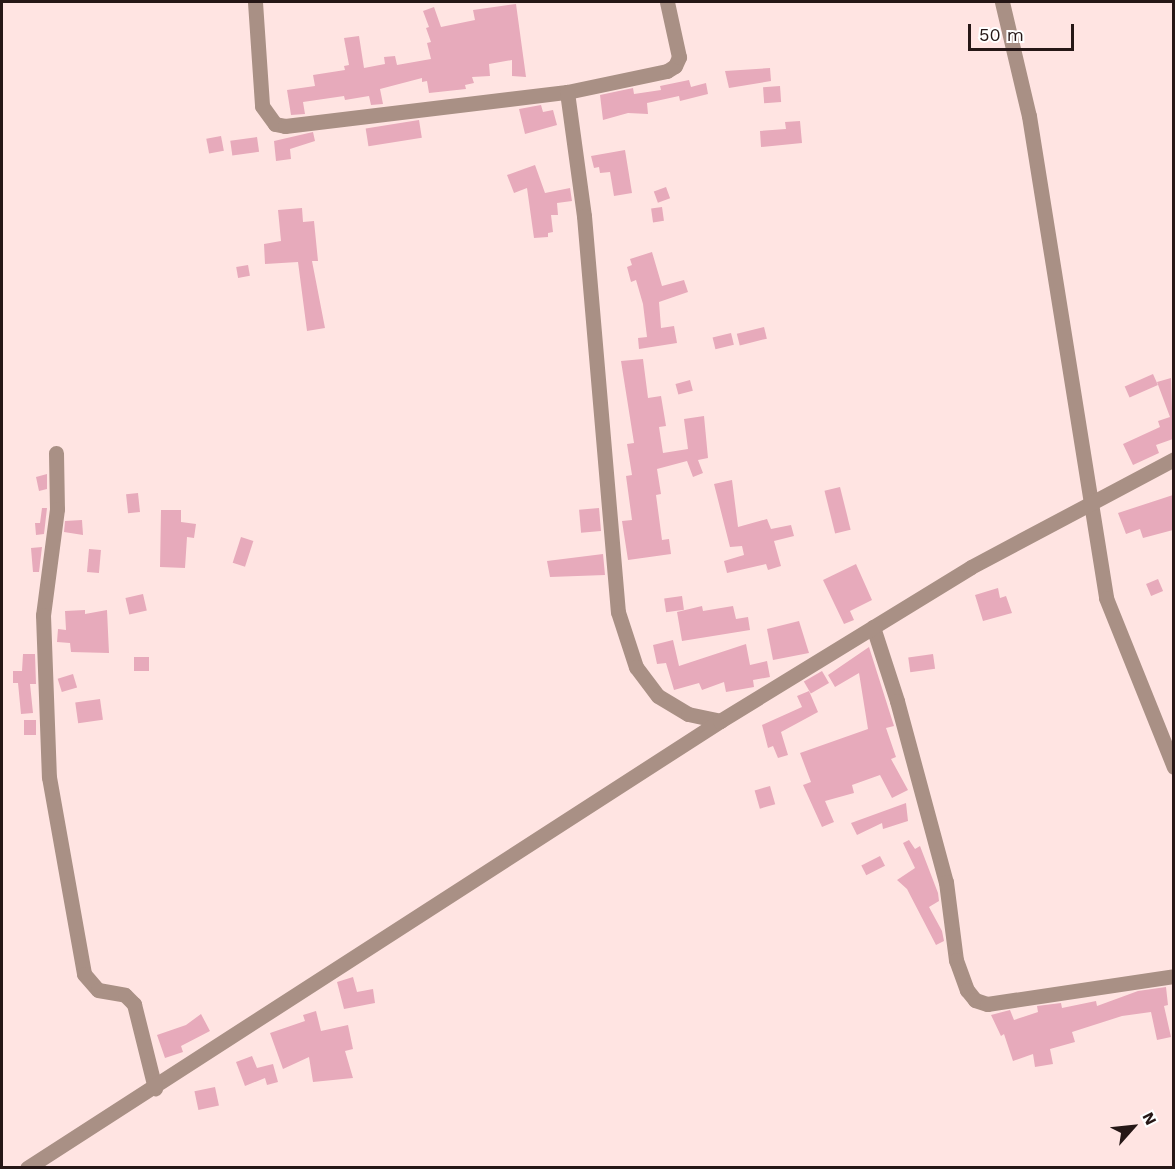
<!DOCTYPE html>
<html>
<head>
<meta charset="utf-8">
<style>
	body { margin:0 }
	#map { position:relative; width:1175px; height:1169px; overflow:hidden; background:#ffe4e2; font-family:"Work Sans",sans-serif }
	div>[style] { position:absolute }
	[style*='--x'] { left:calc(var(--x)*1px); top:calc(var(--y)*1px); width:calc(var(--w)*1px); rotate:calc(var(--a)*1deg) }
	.building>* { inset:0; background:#e7aabb; transform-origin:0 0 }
	.minor>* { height:15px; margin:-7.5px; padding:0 7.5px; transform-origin:7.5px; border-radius:7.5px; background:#a99085 }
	span { translate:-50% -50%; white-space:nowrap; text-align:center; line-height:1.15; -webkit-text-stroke:4.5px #fff; paint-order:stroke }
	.frame { position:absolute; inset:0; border:3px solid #261716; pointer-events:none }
	.north { position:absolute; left:1103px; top:1097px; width:60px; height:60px; -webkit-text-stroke:4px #fff; paint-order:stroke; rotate:63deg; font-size:16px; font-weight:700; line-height:24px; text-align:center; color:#261716 }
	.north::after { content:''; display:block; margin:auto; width:21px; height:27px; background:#261716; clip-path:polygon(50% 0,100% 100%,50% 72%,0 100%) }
	.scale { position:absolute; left:968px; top:24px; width:106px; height:27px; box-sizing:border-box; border:3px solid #261716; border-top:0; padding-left:8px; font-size:18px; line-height:21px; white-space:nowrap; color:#261716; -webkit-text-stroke:4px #fff; paint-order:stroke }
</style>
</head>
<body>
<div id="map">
	<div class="building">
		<i style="clip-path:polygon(516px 4px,526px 77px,512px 76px,512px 60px,489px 64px,490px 76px,472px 77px,474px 83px,465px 85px,466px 89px,429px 93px,427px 81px,422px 82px,422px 78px,380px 89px,383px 104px,371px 105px,369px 96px,345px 100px,344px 96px,303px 102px,305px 114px,291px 115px,287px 90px,315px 86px,313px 75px,345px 70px,344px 66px,349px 65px,344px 38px,359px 36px,364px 68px,385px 64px,384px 57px,395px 56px,397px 65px,431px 59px,427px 43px,431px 42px,426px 28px,429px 27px,423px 11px,434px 7px,441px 27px,475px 20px,473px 10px)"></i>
		<i style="clip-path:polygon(770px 68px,771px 81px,729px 88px,725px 71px)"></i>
		<i style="clip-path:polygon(689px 80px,691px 87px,706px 83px,708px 94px,680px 101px,679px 96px,647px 103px,648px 114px,628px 113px,603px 120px,600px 95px,633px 88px,634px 94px,661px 90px,660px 86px)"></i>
		<i style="left:780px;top:86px;width:16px;height:17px;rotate:86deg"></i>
		<i style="clip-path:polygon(541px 105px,543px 112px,553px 110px,557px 125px,525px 134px,519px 109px)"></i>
		<i style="left:419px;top:120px;width:18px;height:54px;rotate:81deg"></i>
		<i style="clip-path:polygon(800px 121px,802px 143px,761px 147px,760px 131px,786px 129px,785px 122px)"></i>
		<i style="clip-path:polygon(313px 132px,315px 141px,290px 149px,291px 159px,276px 161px,274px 141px)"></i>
		<i style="left:221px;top:136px;width:15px;height:15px;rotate:79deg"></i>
		<i style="left:257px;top:137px;width:15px;height:27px;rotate:82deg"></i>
		<i style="clip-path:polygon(625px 150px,632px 193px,614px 196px,610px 172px,600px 173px,599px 167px,594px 168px,591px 156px)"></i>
		<i style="clip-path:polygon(535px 165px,545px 193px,570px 188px,572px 201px,557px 203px,558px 215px,551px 215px,553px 232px,548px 233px,548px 237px,534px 238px,527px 188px,514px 193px,507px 175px)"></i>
		<i style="left:666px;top:187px;width:12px;height:13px;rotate:70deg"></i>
		<i style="left:662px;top:207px;width:14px;height:11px;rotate:82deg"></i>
		<i style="clip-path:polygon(302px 208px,303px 222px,314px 221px,318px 261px,312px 261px,325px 328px,307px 331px,298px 262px,265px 264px,264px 244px,281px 241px,278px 210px)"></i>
		<i style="clip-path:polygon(652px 252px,662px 286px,684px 280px,688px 292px,659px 302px,661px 328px,674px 326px,677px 343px,639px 349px,638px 338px,647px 337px,643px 304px,636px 280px,631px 282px,627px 267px,632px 265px,630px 259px)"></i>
		<i style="left:248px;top:265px;width:11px;height:12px;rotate:80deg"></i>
		<i style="left:764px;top:327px;width:12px;height:28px;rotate:76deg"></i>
		<i style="left:731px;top:333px;width:12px;height:19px;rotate:76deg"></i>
		<i style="clip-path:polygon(643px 359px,648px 398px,661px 396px,666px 426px,659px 427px,663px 453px,688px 449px,684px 419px,704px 416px,708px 458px,698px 460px,703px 473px,693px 477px,687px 461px,657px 469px,661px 494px,656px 495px,662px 540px,669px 539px,671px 554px,628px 560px,622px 521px,632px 520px,626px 476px,632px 475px,627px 444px,634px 443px,621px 361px)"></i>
		<i style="left:1153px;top:374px;width:12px;height:31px;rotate:66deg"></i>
		<i style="clip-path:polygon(1171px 378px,1173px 439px,1156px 445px,1159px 453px,1133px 465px,1123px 444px,1160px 427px,1158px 421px,1170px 417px,1157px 382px)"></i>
		<i style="left:690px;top:380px;width:11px;height:15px;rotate:75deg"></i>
		<i style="clip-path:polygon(47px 474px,47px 489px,39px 491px,36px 477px)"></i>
		<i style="clip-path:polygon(732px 480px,738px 527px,767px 519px,771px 529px,791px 525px,794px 536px,774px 541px,781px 566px,768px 570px,766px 564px,727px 573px,724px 561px,744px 555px,742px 546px,730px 547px,714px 484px)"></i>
		<i style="left:840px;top:487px;width:44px;height:16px;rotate:76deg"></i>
		<i style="left:138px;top:493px;width:19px;height:12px;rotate:84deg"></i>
		<i style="clip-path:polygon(1173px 495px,1173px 530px,1143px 538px,1140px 529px,1126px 534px,1118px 513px)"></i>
		<i style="clip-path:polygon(42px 508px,47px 508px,44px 534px,36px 535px,35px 523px,40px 523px)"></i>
		<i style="left:599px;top:508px;width:23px;height:20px;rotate:85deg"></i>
		<i style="clip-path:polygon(161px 510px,181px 510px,181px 522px,196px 524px,194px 538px,187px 537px,185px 568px,160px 567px)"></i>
		<i style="clip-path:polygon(82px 520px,83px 535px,64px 532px,65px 521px)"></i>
		<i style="left:241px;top:537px;width:13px;height:27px;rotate:18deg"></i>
		<i style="clip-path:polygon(42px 547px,39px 572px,33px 572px,31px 548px)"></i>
		<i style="left:89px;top:549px;width:12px;height:23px;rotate:5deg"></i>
		<i style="clip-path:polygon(603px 554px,605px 575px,550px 577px,547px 561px)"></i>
		<i style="clip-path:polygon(856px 564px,872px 600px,850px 611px,854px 620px,844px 624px,823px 580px)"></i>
		<i style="left:1158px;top:579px;width:13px;height:13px;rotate:67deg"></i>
		<i style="clip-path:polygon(998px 588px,1000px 598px,1006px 596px,1012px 613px,983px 621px,975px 595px)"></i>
		<i style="left:143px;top:594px;width:17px;height:18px;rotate:77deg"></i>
		<i style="left:682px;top:596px;width:14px;height:18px;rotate:82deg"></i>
		<i style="clip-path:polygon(702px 606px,703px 611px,733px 606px,736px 619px,748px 617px,750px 630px,682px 641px,677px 612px)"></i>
		<i style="clip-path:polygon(85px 610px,85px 614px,107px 610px,109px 653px,71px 652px,70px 643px,57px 642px,58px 629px,66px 630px,65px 611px)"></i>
		<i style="clip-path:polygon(799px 621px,809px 653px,773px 660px,767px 629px)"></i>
		<i style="clip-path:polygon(673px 640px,679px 666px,746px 644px,750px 665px,767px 661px,770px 677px,753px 680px,754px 687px,726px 692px,724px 682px,702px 690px,699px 683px,674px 690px,666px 663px,657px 664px,653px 645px)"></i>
		<i style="clip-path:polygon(869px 647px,894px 726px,886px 728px,896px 757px,891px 759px,908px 790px,892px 798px,880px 775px,852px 785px,854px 793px,825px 801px,834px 822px,822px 827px,803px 785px,811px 782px,800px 753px,868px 729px,859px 673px,835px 687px,828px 675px)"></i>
		<i style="clip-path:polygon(23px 654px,35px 654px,36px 684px,30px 684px,33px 713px,21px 714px,18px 683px,13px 683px,13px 671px,22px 671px)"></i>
		<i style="left:933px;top:654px;width:15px;height:25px;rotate:82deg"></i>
		<i style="left:134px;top:657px;width:15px;height:14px"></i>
		<i style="left:822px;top:671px;width:14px;height:21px;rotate:60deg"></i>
		<i style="left:73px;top:674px;width:14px;height:16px;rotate:73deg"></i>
		<i style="clip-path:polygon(809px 691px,818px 712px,781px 732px,788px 755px,778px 758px,773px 746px,768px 748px,762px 725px,802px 707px,797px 696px)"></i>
		<i style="left:100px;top:699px;width:21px;height:25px;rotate:82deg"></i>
		<i style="left:24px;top:720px;width:12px;height:15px"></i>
		<i style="left:770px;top:786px;width:19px;height:16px;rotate:74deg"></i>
		<i style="clip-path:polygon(906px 803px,908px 821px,883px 829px,882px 823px,857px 835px,851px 823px)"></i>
		<i style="clip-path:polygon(909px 840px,915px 849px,920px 846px,938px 893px,939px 901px,929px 907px,942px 931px,944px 941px,936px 945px,907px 889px,897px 880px,915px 868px,903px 843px)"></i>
		<i style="left:880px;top:856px;width:11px;height:21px;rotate:63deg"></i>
		<i style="clip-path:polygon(353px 977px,357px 992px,373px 989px,375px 1003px,344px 1009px,337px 982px)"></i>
		<i style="clip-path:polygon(1166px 987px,1168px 1005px,1164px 1006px,1171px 1037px,1157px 1040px,1151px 1012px,1122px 1016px,1072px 1032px,1075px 1042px,1050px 1049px,1053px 1064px,1035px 1067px,1033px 1054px,1013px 1061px,1004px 1034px,1001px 1036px,991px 1015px,1010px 1010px,1014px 1020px,1038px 1012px,1037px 1006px,1061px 1003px,1062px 1008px,1096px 1001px,1097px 1006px,1138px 991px)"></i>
		<i style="clip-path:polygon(316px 1011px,321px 1031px,348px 1025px,353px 1049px,345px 1051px,353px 1078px,313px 1082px,309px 1057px,283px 1069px,270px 1033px,305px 1021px,303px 1015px)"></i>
		<i style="clip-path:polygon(201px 1014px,210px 1031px,181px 1046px,183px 1052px,165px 1058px,157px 1035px,186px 1025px)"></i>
		<i style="clip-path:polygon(252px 1056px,257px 1068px,273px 1064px,278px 1082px,267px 1085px,265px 1078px,245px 1086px,236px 1062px)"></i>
		<i style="left:215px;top:1087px;width:19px;height:21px;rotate:78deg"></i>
	</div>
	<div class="minor">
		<i style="--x:255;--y:2;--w:104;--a:86.1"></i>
		<i style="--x:262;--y:106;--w:22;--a:54"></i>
		<i style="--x:275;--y:124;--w:10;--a:11"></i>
		<i style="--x:285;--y:126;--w:284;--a:-6.9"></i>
		<i style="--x:567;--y:92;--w:102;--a:-11.9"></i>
		<i style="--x:667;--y:71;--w:9;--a:-32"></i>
		<i style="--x:675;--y:66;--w:10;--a:-66"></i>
		<i style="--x:679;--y:57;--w:56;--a:-102.3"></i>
		<i style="--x:1002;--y:2;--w:117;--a:76.7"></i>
		<i style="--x:1029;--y:116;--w:488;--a:80.9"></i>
		<i style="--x:1106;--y:598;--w:182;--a:68.1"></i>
		<i style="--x:567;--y:92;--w:125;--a:82.2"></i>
		<i style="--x:584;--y:216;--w:397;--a:85.1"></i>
		<i style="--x:618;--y:612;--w:58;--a:71.9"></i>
		<i style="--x:636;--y:667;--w:36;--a:53"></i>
		<i style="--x:658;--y:696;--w:35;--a:31"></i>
		<i style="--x:688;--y:714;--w:33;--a:12"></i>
		<i style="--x:56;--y:453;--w:56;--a:89"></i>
		<i style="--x:57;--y:509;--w:107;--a:97.5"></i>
		<i style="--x:43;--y:615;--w:162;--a:87.9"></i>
		<i style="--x:49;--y:777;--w:200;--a:79.9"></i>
		<i style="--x:84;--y:974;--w:21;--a:49"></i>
		<i style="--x:98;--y:990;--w:27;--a:10"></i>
		<i style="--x:125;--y:995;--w:13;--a:45"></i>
		<i style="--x:134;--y:1004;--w:87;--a:76"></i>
		<i style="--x:873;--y:627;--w:78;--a:72"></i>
		<i style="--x:897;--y:701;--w:188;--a:74.9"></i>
		<i style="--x:946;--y:882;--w:79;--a:82.7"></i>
		<i style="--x:956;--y:960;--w:32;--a:70"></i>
		<i style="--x:967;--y:990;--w:13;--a:51"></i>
		<i style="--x:975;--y:1000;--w:13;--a:18"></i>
		<i style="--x:987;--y:1004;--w:189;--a:-8.5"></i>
		<i style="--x:27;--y:1168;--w:825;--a:-32.82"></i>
		<i style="--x:720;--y:721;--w:294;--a:-31.5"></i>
		<i style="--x:971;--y:567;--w:230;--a:-28"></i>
	</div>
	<div class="frame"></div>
	<div class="north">N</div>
	<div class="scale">50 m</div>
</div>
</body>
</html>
